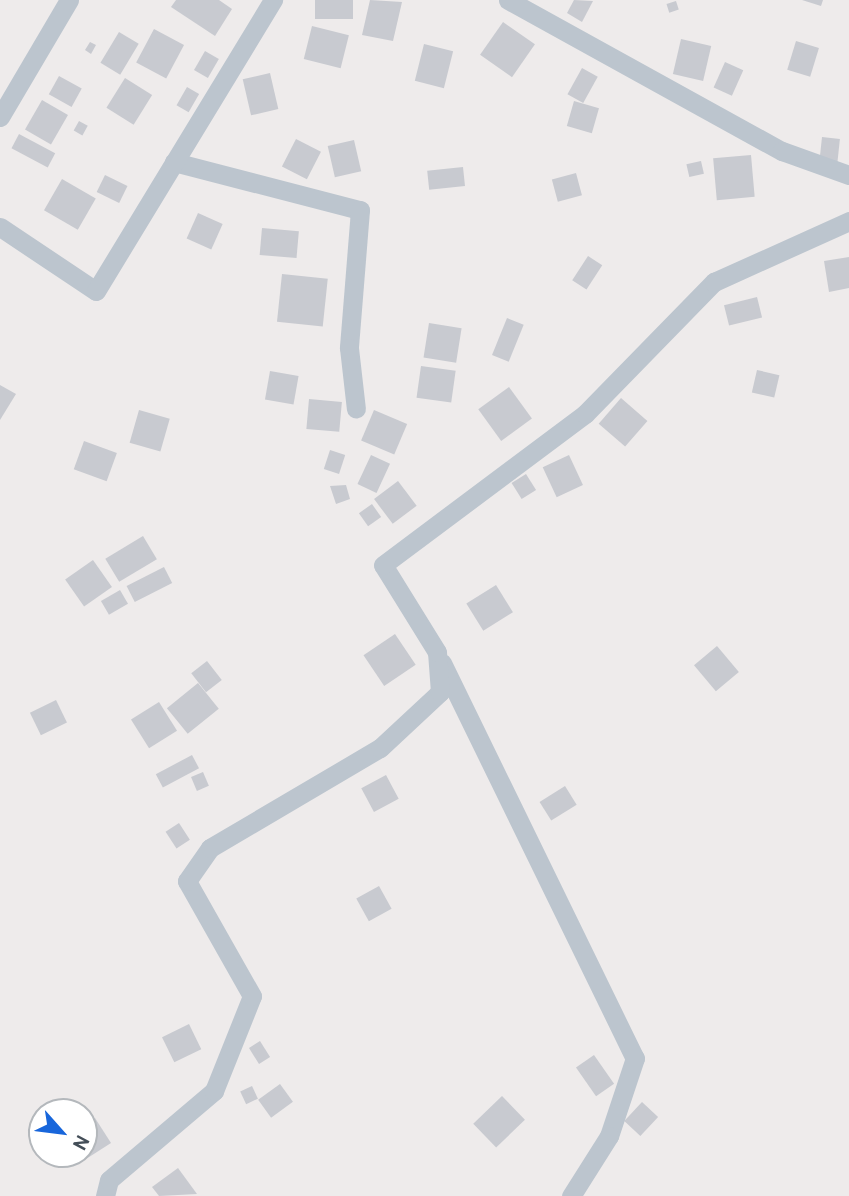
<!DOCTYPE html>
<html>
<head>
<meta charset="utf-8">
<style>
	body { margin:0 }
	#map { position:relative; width:849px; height:1196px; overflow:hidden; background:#eeebeb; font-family:Overpass,sans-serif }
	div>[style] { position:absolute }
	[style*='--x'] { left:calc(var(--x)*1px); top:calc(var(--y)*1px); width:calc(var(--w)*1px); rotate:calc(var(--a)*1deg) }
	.building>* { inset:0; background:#c8cad0; transform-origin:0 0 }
	.minor>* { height:19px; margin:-9.5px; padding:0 9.5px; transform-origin:9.5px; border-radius:9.5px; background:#bcc5ce }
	span { translate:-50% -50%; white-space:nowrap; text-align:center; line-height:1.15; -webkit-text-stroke:6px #fff; paint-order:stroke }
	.north { position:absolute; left:28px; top:1098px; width:70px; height:70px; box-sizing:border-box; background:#fff; border:2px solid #b4b8bc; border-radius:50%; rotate:118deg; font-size:19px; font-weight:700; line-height:28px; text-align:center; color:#444e58 }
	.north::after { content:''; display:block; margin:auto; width:24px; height:32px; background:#1866db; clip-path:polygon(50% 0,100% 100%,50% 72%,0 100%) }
</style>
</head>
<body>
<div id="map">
	<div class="building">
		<i style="clip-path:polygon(176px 0,219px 0,232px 9px,215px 36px,171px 7px)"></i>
		<i style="left:315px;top:0;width:38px;height:19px"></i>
		<i style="clip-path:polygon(370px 0,402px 2px,393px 41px,362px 35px)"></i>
		<i style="clip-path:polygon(574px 0,593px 1px,582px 22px,567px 13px)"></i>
		<i style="clip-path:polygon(802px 0,823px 0,821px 6px)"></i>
		<i style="left:676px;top:1px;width:9px;height:10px;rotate:72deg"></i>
		<i style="left:503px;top:22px;width:39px;height:40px;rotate:35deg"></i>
		<i style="left:312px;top:26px;width:38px;height:34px;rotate:14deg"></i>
		<i style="left:154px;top:29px;width:34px;height:38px;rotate:28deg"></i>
		<i style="left:119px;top:32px;width:23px;height:36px;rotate:31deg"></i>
		<i style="left:681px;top:39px;width:31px;height:36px;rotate:13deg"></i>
		<i style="left:796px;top:41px;width:24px;height:30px;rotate:17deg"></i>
		<i style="clip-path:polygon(90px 42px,96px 45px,91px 54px,85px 50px)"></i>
		<i style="left:424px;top:44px;width:30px;height:38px;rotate:14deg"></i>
		<i style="left:205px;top:51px;width:16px;height:22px;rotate:30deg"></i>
		<i style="left:725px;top:62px;width:20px;height:28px;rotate:24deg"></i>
		<i style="left:582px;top:68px;width:18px;height:30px;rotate:29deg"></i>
		<i style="left:270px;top:73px;width:37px;height:28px;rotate:77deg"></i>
		<i style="left:59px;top:76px;width:26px;height:21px;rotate:29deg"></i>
		<i style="left:125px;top:78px;width:32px;height:35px;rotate:32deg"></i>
		<i style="left:187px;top:87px;width:14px;height:21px;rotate:30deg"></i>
		<i style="left:42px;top:100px;width:30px;height:34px;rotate:30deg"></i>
		<i style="left:574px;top:101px;width:26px;height:26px;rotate:16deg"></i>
		<i style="left:79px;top:121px;width:10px;height:11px;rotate:29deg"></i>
		<i style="left:19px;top:134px;width:41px;height:16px;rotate:28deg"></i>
		<i style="left:822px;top:137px;width:18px;height:24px;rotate:6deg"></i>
		<i style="left:296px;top:139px;width:28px;height:31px;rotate:27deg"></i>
		<i style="left:354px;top:140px;width:32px;height:27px;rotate:77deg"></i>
		<i style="left:751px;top:155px;width:42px;height:38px;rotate:85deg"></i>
		<i style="left:701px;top:161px;width:13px;height:15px;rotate:77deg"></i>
		<i style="left:463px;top:167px;width:19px;height:36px;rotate:84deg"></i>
		<i style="left:576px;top:173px;width:23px;height:25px;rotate:75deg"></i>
		<i style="left:105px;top:175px;width:25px;height:19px;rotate:26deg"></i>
		<i style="left:62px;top:179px;width:39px;height:36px;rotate:30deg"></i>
		<i style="left:198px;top:213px;width:27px;height:28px;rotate:24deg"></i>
		<i style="left:262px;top:228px;width:37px;height:27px;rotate:5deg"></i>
		<i style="left:588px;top:256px;width:17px;height:29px;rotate:33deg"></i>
		<i style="clip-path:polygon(849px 257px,849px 288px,829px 292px,824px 261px)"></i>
		<i style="left:282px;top:274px;width:46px;height:48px;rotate:6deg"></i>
		<i style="left:757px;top:297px;width:21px;height:34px;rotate:76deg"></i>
		<i style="left:507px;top:318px;width:18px;height:40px;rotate:22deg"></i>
		<i style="left:429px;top:323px;width:33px;height:35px;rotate:9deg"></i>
		<i style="left:421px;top:366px;width:35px;height:32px;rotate:8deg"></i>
		<i style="left:757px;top:370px;width:23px;height:23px;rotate:13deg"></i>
		<i style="left:270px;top:371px;width:29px;height:29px;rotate:10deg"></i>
		<i style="clip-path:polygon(0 385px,16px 394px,0 420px)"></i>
		<i style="left:509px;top:387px;width:39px;height:38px;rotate:54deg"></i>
		<i style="left:621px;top:398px;width:35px;height:34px;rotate:41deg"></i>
		<i style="left:309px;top:399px;width:33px;height:30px;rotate:5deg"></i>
		<i style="left:139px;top:410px;width:32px;height:34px;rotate:16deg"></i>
		<i style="left:374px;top:410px;width:36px;height:33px;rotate:23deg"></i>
		<i style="left:84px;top:441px;width:35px;height:30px;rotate:20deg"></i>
		<i style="left:330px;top:450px;width:16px;height:20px;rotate:18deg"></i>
		<i style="left:371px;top:455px;width:21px;height:32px;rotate:25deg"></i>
		<i style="left:569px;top:455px;width:33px;height:29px;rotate:65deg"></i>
		<i style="left:526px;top:474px;width:19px;height:17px;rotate:58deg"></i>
		<i style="left:398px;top:481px;width:31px;height:30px;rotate:53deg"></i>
		<i style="clip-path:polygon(346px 485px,350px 499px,336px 504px,330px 486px)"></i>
		<i style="left:372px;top:504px;width:16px;height:16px;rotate:55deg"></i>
		<i style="left:143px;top:536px;width:27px;height:44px;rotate:59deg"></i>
		<i style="left:93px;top:560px;width:33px;height:34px;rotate:55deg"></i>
		<i style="left:164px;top:567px;width:18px;height:42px;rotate:63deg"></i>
		<i style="left:496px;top:585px;width:32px;height:35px;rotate:58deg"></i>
		<i style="left:120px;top:590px;width:16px;height:22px;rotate:60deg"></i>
		<i style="left:395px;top:634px;width:37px;height:38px;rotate:56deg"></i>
		<i style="left:717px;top:646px;width:34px;height:30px;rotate:50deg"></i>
		<i style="left:207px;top:661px;width:24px;height:20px;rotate:52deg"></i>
		<i style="left:198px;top:683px;width:33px;height:40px;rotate:51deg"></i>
		<i style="left:56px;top:700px;width:25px;height:29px;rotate:64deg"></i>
		<i style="left:159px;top:702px;width:34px;height:33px;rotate:58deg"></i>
		<i style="left:192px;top:755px;width:15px;height:41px;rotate:62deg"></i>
		<i style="left:203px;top:772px;width:15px;height:13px;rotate:67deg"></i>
		<i style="left:386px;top:775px;width:27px;height:28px;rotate:62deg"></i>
		<i style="left:565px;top:786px;width:22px;height:30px;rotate:58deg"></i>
		<i style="left:179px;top:823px;width:20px;height:16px;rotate:57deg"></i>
		<i style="left:379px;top:886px;width:26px;height:26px;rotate:61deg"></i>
		<i style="left:189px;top:1024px;width:28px;height:30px;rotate:64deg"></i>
		<i style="left:260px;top:1041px;width:19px;height:13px;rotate:58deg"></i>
		<i style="left:594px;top:1055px;width:35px;height:22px;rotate:55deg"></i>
		<i style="left:280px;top:1084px;width:22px;height:27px;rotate:54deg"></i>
		<i style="left:252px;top:1086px;width:14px;height:13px;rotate:65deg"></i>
		<i style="left:502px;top:1096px;width:33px;height:40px;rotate:46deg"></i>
		<i style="left:642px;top:1102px;width:22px;height:26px;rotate:43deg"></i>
		<i style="clip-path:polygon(95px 1118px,111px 1143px,86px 1159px,83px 1154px,84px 1125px)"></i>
		<i style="clip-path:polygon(178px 1168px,197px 1194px,159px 1196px,152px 1187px)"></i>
	</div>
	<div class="minor">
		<i style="--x:508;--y:0;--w:313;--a:28.9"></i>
		<i style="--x:782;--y:151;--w:71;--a:19.7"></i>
		<i style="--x:0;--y:117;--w:136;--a:-59.5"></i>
		<i style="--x:174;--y:162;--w:192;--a:14.5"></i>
		<i style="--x:360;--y:210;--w:138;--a:94.6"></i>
		<i style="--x:349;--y:348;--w:61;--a:83.5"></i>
		<i style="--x:0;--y:227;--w:115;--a:33.7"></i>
		<i style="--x:96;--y:291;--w:341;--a:-58.7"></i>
		<i style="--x:442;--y:663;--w:440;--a:64"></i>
		<i style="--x:635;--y:1058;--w:82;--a:108.4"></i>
		<i style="--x:609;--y:1136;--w:71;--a:122.3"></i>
		<i style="--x:105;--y:1196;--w:16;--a:-76"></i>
		<i style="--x:109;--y:1180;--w:138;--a:-40.3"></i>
		<i style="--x:214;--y:1091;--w:102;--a:-68.2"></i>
		<i style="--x:252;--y:996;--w:132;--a:-119.5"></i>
		<i style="--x:187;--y:881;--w:40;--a:-55.1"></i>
		<i style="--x:210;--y:848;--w:197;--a:-30.5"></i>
		<i style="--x:380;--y:748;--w:82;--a:-43"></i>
		<i style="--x:440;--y:692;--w:40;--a:-94.3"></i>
		<i style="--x:437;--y:652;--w:102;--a:-121.8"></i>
		<i style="--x:383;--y:565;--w:252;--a:-36.8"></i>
		<i style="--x:585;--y:414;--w:185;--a:-45.7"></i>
		<i style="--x:714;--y:282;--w:148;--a:-24.3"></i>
	</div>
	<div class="north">N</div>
</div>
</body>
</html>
